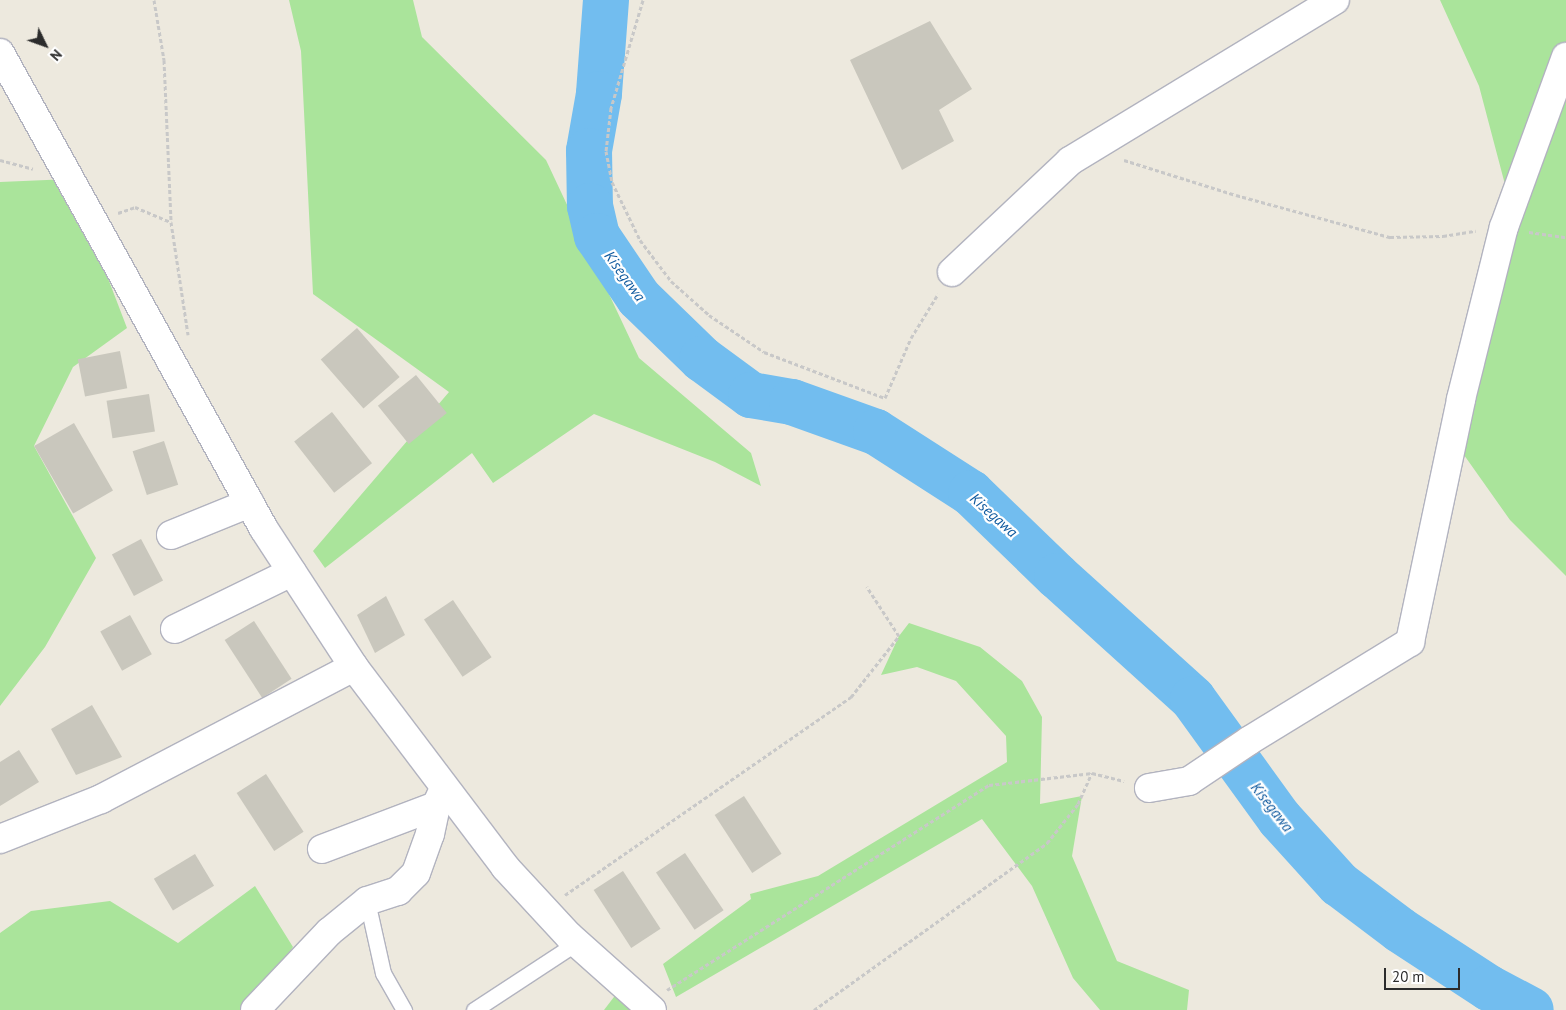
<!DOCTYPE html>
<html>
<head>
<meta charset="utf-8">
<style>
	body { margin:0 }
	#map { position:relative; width:1566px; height:1010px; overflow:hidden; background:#ede9de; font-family:"PT Sans",sans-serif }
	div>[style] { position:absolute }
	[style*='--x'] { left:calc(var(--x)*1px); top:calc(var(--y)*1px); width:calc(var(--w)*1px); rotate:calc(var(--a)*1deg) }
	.green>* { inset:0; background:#aae49b }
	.river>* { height:46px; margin:-23px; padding:0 23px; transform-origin:23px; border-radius:23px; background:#72bdef }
	.building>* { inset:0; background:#c9c7bd; transform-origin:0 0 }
	.path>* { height:3px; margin-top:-1.5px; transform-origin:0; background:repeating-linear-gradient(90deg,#c8c8c8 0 4px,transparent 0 6.5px) }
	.roads { filter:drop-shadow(1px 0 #b2b3bf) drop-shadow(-1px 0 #b2b3bf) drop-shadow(0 1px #b2b3bf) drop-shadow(0 -1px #b2b3bf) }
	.lane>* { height:15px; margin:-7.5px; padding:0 7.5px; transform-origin:7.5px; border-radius:7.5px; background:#fff }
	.street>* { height:28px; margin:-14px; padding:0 14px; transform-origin:14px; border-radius:14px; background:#fff }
	.secondary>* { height:28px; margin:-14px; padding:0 14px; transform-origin:14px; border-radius:14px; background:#fff }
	span { translate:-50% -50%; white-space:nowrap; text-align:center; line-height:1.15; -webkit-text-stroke:4.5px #fff; paint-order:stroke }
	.water-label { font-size:15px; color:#0e599e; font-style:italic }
	.north { position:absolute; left:20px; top:20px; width:50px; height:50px; -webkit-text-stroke:4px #fff; paint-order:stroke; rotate:132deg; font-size:14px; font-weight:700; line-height:20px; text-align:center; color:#2c2c2c }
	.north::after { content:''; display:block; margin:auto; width:18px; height:22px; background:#2c2c2c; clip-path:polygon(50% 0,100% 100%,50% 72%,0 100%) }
	.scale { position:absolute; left:1384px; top:968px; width:76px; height:22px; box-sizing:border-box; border:2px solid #2c2c2c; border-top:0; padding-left:6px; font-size:15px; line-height:18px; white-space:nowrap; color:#2c2c2c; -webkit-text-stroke:4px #fff; paint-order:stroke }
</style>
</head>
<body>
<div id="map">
	<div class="green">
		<i style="clip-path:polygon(289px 0,413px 0,422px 37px,546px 160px,639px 358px,751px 453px,761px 486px,715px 462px,594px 414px,493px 483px,472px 453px,325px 568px,313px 551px,449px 392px,313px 294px,301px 51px)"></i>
		<i style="clip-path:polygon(1440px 0,1566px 0,1566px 576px,1510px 520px,1452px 438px,1517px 230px,1479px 86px)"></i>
		<i style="clip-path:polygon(70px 179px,127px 328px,73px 367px,34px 446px,96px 558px,45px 647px,0 706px,0 182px)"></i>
		<i style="clip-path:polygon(909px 623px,980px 647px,1022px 681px,1042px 717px,1040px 804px,1082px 796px,1072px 856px,1117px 961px,1189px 990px,1187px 1010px,1100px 1010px,1073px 978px,1032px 886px,982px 819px,676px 997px,663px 964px,751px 899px,750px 894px,818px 876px,1007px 762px,1006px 736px,956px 681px,917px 667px,881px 675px,899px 636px)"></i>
		<i style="clip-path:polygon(255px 886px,293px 947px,247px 1010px,0 1010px,0 933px,31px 911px,110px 901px,178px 943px)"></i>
		<i style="clip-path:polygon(617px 993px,630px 1010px,604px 1010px)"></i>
	</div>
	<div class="river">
		<i style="--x:606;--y:0;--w:94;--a:94.3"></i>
		<i style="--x:599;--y:94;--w:58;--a:100"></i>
		<i style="--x:589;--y:151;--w:55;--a:89"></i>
		<i style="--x:590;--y:206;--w:31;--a:77"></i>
		<i style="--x:597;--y:236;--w:75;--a:55.9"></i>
		<i style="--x:639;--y:298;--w:88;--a:44.1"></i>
		<i style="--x:702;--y:359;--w:61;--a:36.3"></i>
		<i style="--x:751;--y:395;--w:42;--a:9.7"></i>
		<i style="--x:792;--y:402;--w:89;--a:19.7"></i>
		<i style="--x:876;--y:432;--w:113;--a:32.7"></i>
		<i style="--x:971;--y:493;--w:120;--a:44"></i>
		<i style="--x:1057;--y:576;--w:183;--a:42.1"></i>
		<i style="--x:1193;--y:699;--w:148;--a:54.1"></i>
		<i style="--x:1280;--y:819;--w:88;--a:47.8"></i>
		<i style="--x:1339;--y:884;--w:76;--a:37"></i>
		<i style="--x:1400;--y:930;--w:106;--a:33.1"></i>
		<i style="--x:1489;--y:988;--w:47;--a:27.6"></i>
	</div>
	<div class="building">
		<i style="clip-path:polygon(930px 21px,972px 89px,939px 110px,954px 141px,902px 170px,850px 60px)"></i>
		<i style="left:357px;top:328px;width:65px;height:48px;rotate:49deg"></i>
		<i style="left:120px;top:351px;width:38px;height:43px;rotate:79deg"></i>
		<i style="left:416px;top:375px;width:49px;height:49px;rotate:51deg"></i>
		<i style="left:149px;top:394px;width:38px;height:43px;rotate:81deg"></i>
		<i style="left:332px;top:412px;width:65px;height:48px;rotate:52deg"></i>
		<i style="left:74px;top:423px;width:78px;height:46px;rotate:60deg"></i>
		<i style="left:164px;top:441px;width:46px;height:33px;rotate:72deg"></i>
		<i style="left:141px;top:539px;width:47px;height:33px;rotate:62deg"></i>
		<i style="clip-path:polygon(386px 596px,405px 635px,375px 653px,357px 615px)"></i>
		<i style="left:453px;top:600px;width:69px;height:35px;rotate:56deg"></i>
		<i style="left:130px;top:615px;width:45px;height:34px;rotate:61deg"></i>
		<i style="left:254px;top:621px;width:69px;height:35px;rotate:57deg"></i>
		<i style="clip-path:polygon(92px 705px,122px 757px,76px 775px,51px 729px)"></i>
		<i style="clip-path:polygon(19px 750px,39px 782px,0 806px,0 762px)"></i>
		<i style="left:266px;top:774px;width:69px;height:35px;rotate:57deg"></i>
		<i style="left:744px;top:796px;width:69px;height:35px;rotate:57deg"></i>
		<i style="left:685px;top:853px;width:69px;height:35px;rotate:56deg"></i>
		<i style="left:195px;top:854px;width:37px;height:48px;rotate:59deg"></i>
		<i style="left:623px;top:871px;width:69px;height:35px;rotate:57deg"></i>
	</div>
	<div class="path">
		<i style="--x:154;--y:0;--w:61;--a:80.5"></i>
		<i style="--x:164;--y:60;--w:162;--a:87.5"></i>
		<i style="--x:171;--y:222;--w:114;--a:81.4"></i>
		<i style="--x:643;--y:0;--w:113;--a:106.5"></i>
		<i style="--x:611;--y:108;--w:43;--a:96.6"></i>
		<i style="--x:606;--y:151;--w:32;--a:79"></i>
		<i style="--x:612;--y:182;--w:64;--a:64.2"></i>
		<i style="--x:640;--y:240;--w:51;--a:52.9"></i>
		<i style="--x:671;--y:281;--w:51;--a:41.8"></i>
		<i style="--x:709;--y:315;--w:66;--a:33.9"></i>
		<i style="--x:764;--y:352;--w:129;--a:20.8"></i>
		<i style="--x:885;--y:398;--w:65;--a:-66.6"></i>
		<i style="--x:911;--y:338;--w:52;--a:-58.5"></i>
		<i style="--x:0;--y:160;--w:34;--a:15"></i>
		<i style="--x:1124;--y:160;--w:117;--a:17.4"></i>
		<i style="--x:1236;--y:195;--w:160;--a:15.3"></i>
		<i style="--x:1390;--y:237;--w:53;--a:-1.1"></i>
		<i style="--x:1443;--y:236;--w:33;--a:-9"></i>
		<i style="--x:118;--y:213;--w:18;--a:-19"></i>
		<i style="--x:135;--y:207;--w:39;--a:23"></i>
		<i style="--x:1529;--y:232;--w:37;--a:8"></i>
		<i style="--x:565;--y:895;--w:348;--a:-34.7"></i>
		<i style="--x:851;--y:697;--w:78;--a:-51.8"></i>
		<i style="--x:899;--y:636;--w:59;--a:-123.1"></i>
		<i style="--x:667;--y:990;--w:382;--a:-32.5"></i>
		<i style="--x:989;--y:785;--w:104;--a:-6.6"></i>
		<i style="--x:1092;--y:773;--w:33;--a:14"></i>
		<i style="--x:814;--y:1010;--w:287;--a:-35.6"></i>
		<i style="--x:1047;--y:843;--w:50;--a:-51.5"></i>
		<i style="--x:1078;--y:804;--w:34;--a:-66"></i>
	</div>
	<div class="roads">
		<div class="lane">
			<i style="--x:367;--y:901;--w:74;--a:77.5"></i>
			<i style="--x:383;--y:973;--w:43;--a:60.4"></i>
			<i style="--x:474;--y:1010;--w:122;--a:-33.3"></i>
		</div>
		<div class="street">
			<i style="--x:952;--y:272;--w:162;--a:-43.2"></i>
			<i style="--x:1070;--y:161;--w:310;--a:-31.3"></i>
			<i style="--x:171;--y:535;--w:85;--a:-22.1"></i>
			<i style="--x:175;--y:629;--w:130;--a:-26"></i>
			<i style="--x:1149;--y:788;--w:41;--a:-9.9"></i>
			<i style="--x:1189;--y:781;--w:73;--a:-33.9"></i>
			<i style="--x:1250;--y:740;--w:188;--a:-31.5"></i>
			<i style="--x:1410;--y:642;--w:248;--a:-78.1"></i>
			<i style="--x:1461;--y:399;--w:177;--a:-76"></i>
			<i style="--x:1504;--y:227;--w:181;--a:-70"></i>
			<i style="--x:0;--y:839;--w:109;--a:-21.6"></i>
			<i style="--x:101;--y:799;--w:285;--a:-27.6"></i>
			<i style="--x:322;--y:849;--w:122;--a:-20.7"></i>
			<i style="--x:255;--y:1010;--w:108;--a:-46.5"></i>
			<i style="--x:329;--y:932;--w:49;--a:-39.2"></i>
			<i style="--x:367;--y:901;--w:33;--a:-18"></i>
			<i style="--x:398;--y:891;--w:25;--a:-45"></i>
			<i style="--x:416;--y:873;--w:41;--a:-70.3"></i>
			<i style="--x:430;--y:834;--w:29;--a:-78"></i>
			<i style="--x:436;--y:806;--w:19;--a:-65"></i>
		</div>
		<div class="secondary">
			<i style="--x:0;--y:53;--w:544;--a:60.99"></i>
			<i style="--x:264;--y:529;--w:165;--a:56.9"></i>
			<i style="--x:354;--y:667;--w:251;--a:52.9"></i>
			<i style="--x:505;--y:867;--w:94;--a:47.2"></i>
			<i style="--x:569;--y:936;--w:111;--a:41.7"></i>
		</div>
	</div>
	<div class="water-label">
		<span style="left:625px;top:276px;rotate:54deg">Kisegawa</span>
		<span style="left:994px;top:515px;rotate:42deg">Kisegawa</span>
		<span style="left:1272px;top:807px;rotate:52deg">Kisegawa</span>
	</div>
	<div class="north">N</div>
	<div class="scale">20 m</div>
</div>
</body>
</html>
